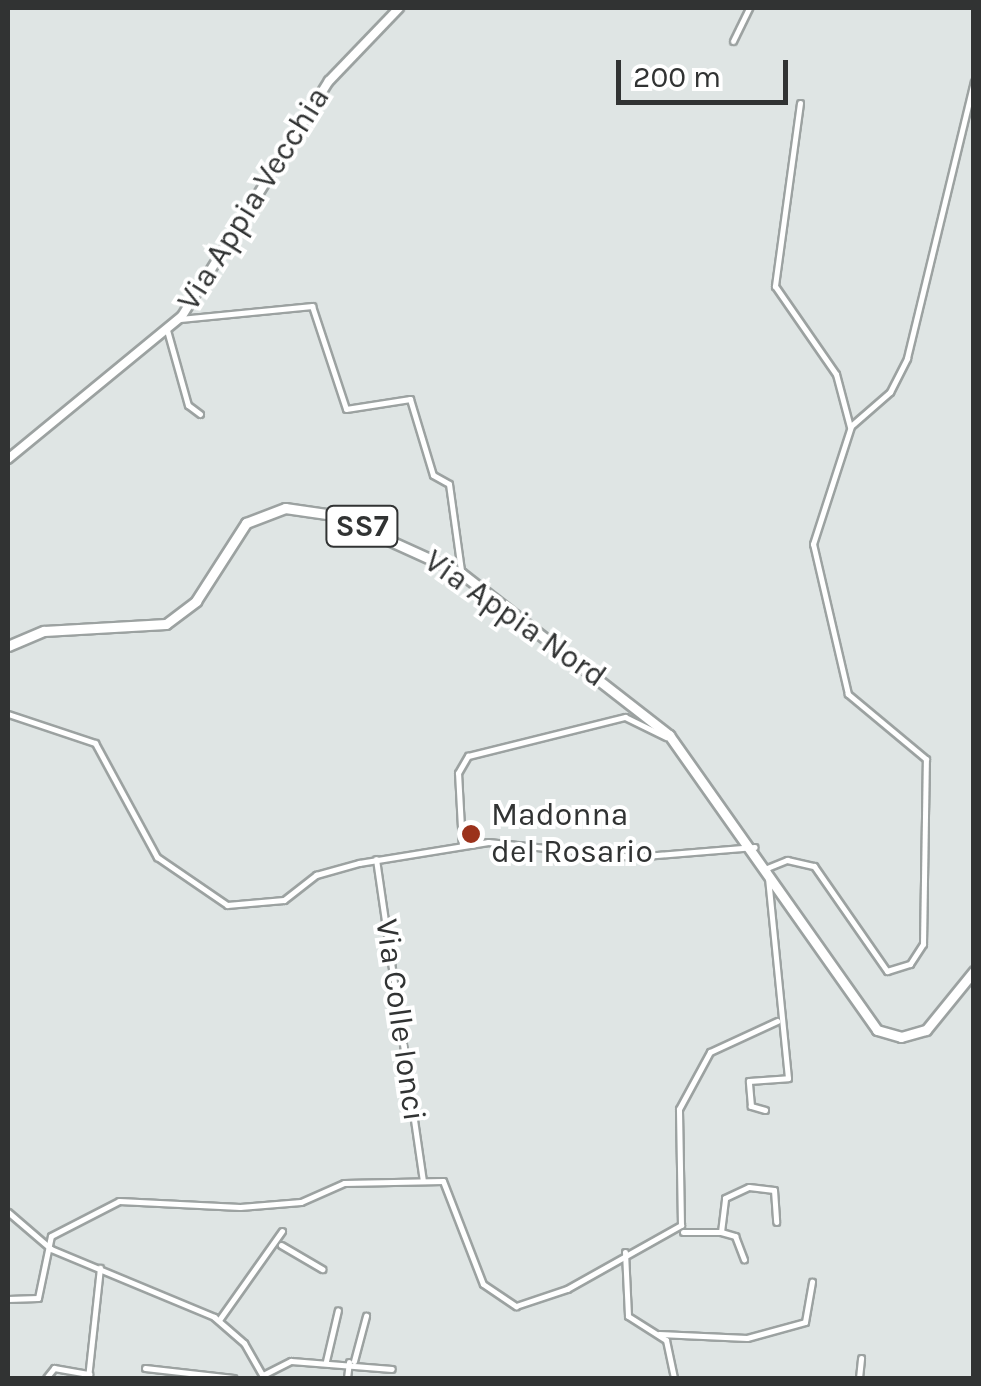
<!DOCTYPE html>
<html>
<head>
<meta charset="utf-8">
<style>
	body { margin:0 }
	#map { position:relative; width:981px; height:1386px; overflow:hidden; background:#dfe5e4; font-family:Karla,sans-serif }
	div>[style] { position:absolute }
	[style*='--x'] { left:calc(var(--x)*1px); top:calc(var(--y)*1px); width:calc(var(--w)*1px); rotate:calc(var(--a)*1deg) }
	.roads { filter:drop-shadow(2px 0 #9ca2a1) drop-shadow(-2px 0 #9ca2a1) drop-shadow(0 2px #9ca2a1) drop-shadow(0 -2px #9ca2a1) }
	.street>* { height:5px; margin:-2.5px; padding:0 2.5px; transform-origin:2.5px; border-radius:2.5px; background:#fff }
	.secondary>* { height:8px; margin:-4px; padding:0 4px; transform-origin:4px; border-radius:4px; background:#fff }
	.primary>* { height:9px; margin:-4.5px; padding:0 4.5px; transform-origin:4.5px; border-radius:4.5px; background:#fff }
	.dots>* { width:28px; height:28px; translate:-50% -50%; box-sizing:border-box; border:5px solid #fff; border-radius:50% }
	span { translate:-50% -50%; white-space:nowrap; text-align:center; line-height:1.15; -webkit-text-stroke:8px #fff; paint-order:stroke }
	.shield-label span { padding:2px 8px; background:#fff; border:2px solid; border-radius:8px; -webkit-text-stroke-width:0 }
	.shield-label { font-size:30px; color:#313333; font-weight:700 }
	.street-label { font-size:32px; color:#313333 }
	.poi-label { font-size:32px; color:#313333 }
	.left { translate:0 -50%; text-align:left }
	.frame { position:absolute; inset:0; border:10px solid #313333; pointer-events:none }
	.scale { position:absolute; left:616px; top:60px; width:172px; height:45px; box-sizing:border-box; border:5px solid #313333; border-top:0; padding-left:12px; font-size:30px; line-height:35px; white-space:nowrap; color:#313333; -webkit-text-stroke:8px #fff; paint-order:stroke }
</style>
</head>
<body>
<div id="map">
	<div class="roads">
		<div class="street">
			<i style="--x:733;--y:41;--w:37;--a:-64"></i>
			<i style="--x:800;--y:103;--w:185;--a:97.8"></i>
			<i style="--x:775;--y:286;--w:107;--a:55.3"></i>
			<i style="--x:836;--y:374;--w:55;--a:75.2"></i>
			<i style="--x:180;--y:319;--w:133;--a:-5.6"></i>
			<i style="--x:312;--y:306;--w:108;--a:71.7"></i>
			<i style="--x:346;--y:409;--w:65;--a:-8.9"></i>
			<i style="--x:410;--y:399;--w:79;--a:73.2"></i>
			<i style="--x:433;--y:475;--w:18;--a:29"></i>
			<i style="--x:449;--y:484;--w:88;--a:82.1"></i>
			<i style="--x:167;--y:330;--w:78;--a:74.4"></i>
			<i style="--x:188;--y:405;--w:15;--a:37"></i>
			<i style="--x:8;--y:714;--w:92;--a:18.4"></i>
			<i style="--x:95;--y:743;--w:130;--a:61.5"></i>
			<i style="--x:157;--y:857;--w:85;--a:34.4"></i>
			<i style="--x:227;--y:905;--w:57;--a:-5"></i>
			<i style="--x:284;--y:900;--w:41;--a:-38"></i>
			<i style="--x:316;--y:875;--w:45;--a:-15.6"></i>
			<i style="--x:359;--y:863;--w:131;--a:-9.2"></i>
			<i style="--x:488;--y:842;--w:146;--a:5.9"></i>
			<i style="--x:633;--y:857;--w:122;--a:-4.7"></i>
			<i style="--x:462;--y:846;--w:73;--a:-93.1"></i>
			<i style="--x:458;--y:773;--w:20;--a:-60"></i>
			<i style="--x:468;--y:756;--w:162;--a:-14"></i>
			<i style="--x:625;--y:717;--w:46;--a:26"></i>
			<i style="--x:376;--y:859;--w:325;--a:81.7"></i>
			<i style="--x:765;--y:1110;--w:15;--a:-164"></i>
			<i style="--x:751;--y:1106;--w:25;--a:-95"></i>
			<i style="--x:749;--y:1081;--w:39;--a:-4"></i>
			<i style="--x:788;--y:1078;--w:211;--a:-95.7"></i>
			<i style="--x:767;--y:868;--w:22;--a:-22"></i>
			<i style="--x:787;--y:860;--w:28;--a:13"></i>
			<i style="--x:814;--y:866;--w:128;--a:55.2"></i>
			<i style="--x:887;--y:971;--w:24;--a:-17"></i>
			<i style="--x:910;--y:964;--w:24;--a:-57"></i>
			<i style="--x:923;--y:944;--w:185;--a:-89.1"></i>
			<i style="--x:926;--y:759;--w:102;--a:-140.2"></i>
			<i style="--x:848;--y:694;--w:154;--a:-103.1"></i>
			<i style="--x:813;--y:544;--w:124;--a:-72.1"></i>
			<i style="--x:851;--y:426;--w:52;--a:-41.1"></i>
			<i style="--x:890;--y:392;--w:38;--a:-63"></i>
			<i style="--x:907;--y:358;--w:284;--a:-76.4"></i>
			<i style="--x:8;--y:1212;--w:57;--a:40.7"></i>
			<i style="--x:51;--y:1249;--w:177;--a:22.6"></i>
			<i style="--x:214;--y:1317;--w:40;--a:41"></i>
			<i style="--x:244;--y:1343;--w:40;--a:60.3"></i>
			<i style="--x:681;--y:1225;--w:116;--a:-91"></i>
			<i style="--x:679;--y:1109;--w:65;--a:-61.5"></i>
			<i style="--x:710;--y:1052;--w:74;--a:-24.8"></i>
			<i style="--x:683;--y:1232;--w:38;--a:0"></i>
			<i style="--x:721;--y:1232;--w:34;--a:-83"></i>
			<i style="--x:725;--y:1198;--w:26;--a:-25"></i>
			<i style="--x:749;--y:1187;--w:25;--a:7"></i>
			<i style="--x:774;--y:1190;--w:32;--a:86"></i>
			<i style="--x:721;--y:1232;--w:15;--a:16"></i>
			<i style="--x:735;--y:1236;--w:25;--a:69"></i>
			<i style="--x:281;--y:1245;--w:48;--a:30.3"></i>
			<i style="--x:625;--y:1252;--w:64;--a:87.3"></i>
			<i style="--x:628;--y:1316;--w:45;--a:32.3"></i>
			<i style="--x:666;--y:1340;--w:39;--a:78"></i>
			<i style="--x:8;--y:1299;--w:30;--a:-2"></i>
			<i style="--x:38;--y:1298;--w:63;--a:-78.2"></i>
			<i style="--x:51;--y:1236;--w:76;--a:-27.2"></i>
			<i style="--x:119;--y:1201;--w:121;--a:2.8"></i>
			<i style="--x:240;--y:1207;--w:61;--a:-4.7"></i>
			<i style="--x:301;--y:1202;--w:47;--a:-23.8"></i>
			<i style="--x:344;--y:1183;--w:99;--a:-1.2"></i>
			<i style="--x:443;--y:1181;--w:110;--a:68.8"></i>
			<i style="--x:483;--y:1284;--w:40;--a:34"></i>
			<i style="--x:516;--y:1306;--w:54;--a:-18.4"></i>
			<i style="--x:567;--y:1289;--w:131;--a:-29.3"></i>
			<i style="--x:219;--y:1320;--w:109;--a:-54.7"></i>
			<i style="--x:659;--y:1334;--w:88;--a:2.6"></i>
			<i style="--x:747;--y:1338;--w:60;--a:-15.4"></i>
			<i style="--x:805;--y:1322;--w:41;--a:-80.1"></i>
			<i style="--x:326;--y:1361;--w:52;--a:-76.8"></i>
			<i style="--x:354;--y:1361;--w:47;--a:-75.1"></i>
			<i style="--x:145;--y:1368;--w:89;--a:6.5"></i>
			<i style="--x:263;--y:1375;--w:31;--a:-27"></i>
			<i style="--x:291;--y:1361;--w:101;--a:4.5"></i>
			<i style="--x:46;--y:1378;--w:13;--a:-51"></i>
			<i style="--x:54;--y:1368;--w:36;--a:10"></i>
			<i style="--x:88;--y:1378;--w:111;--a:-83.8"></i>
			<i style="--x:347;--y:1378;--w:16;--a:-83"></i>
			<i style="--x:859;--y:1378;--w:20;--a:-84"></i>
		</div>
		<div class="secondary">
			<i style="--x:8;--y:459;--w:225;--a:-39.4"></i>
			<i style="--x:182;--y:316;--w:277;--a:-58"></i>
			<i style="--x:329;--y:81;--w:101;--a:-46.2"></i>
		</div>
		<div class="primary">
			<i style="--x:8;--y:646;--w:39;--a:-23"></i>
			<i style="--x:44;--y:631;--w:122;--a:-3.3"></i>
			<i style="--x:166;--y:624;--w:38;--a:-37"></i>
			<i style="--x:196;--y:601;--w:93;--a:-57.3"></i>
			<i style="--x:246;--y:523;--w:42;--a:-21"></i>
			<i style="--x:285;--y:508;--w:49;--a:8.3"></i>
			<i style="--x:333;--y:515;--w:141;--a:24.4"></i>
			<i style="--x:461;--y:573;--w:264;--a:37.9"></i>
			<i style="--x:669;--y:735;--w:361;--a:54.8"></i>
			<i style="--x:877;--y:1030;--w:25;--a:16"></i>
			<i style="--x:901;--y:1037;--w:26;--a:-16"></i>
			<i style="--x:926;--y:1030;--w:76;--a:-50.9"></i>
		</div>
	</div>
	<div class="dots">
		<i style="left:471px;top:834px;background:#9b321b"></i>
	</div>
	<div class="shield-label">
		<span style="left:362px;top:526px">SS7</span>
	</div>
	<div class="street-label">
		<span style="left:254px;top:199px;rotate:-58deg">Via Appia Vecchia</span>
		<span style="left:515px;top:619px;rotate:35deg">Via Appia Nord</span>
		<span style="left:400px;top:1020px;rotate:82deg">Via Colle Ionci</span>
	</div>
	<div class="poi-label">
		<span class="left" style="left:491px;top:834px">Madonna<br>del Rosario</span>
	</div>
	<div class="frame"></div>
	<div class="scale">200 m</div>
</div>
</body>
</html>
